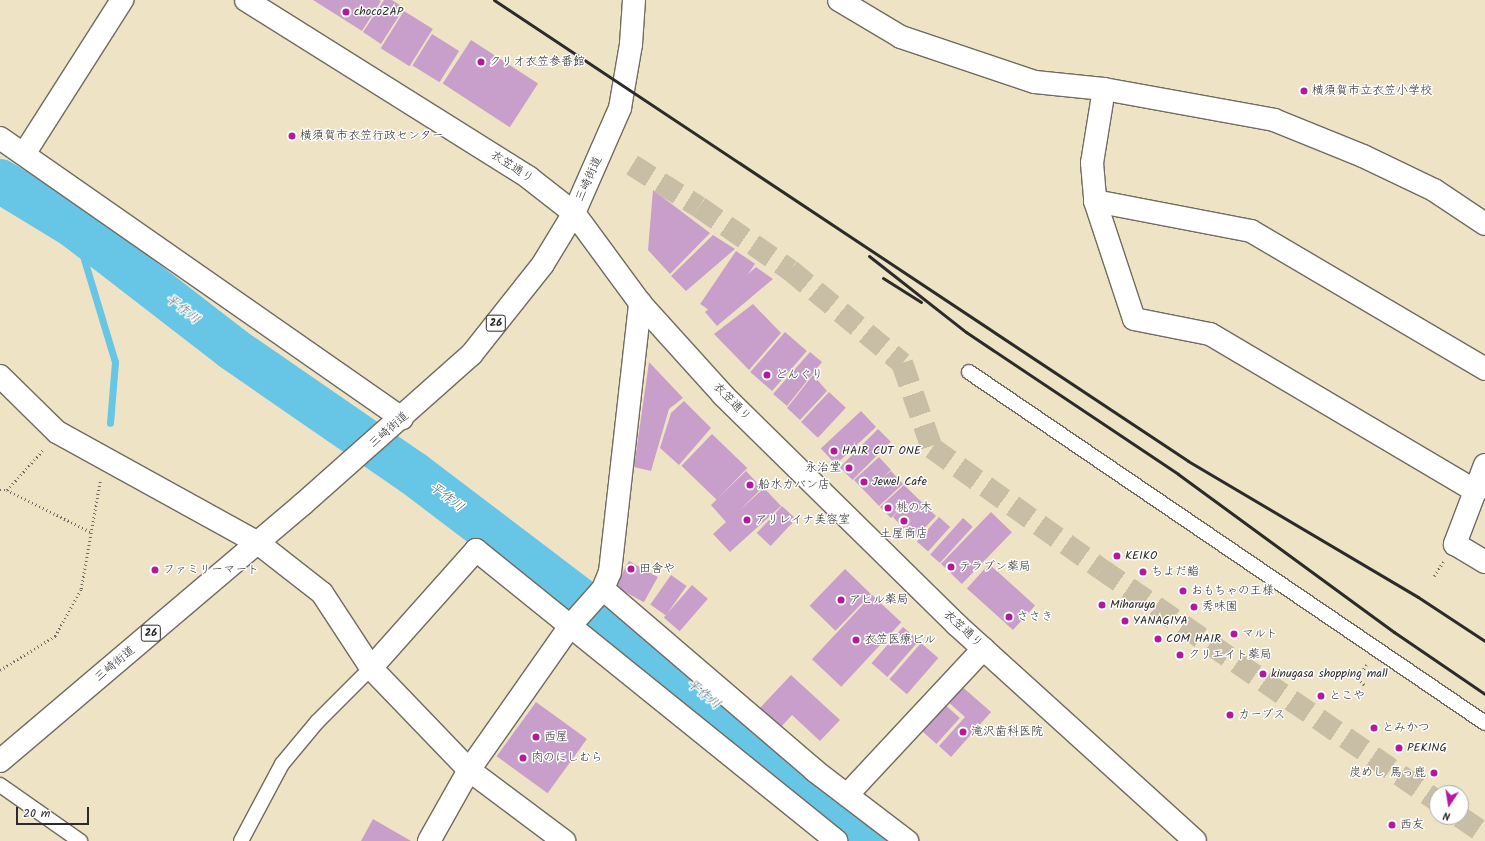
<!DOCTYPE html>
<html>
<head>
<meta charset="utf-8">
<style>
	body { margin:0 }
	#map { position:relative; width:1485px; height:841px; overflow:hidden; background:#efe3c5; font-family:Kalam,"Klee One",sans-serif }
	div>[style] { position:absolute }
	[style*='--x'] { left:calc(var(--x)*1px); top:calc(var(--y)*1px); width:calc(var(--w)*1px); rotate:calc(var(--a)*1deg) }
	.stream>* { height:7px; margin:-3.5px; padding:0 3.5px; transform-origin:3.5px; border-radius:3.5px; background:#67c5e5 }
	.river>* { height:44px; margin:-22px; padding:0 22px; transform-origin:22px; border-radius:22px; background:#67c5e5 }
	.building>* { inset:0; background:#c89fca; transform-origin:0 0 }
	.street-tunnel>* { height:22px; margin-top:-11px; transform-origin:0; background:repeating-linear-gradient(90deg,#c8bea6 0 22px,transparent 0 33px) }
	.path>* { height:2.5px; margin-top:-1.25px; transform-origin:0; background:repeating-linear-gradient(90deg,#706b61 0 1px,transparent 0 4px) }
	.roads { filter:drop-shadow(1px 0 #706b61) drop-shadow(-1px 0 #706b61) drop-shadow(0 1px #706b61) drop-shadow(0 -1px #706b61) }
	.lane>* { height:14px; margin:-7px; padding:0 7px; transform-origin:7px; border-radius:7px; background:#fff }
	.street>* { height:22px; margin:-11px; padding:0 11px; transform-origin:11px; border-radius:11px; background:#fff }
	.secondary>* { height:22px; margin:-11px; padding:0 11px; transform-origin:11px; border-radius:11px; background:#fff }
	.primary>* { height:22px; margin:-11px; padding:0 11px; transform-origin:11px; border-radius:11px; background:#fff }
	.rail>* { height:3px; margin:-1.5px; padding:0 1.5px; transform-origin:1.5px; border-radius:1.5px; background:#2b2b2b }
	.dots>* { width:11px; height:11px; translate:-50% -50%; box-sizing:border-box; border:2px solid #fff; border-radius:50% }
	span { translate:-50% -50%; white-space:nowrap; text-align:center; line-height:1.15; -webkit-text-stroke:3px #fff; paint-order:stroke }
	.shield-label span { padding:1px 3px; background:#fff; border:1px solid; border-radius:3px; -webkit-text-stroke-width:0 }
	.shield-label { font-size:11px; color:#2b2b2b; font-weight:700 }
	.poi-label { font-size:12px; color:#2b2b2b }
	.left { translate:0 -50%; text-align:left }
	.right { translate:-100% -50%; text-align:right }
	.street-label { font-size:12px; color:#2b2b2b }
	.water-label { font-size:13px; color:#40616c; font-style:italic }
	.north { position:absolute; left:1429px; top:785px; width:40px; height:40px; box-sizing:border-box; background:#fff; border:1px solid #aaa; border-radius:50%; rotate:192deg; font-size:11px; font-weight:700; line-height:16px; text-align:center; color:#2b2b2b }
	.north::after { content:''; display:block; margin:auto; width:14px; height:18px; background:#b5179e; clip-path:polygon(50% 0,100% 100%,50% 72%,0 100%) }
	.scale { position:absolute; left:16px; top:807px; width:73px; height:18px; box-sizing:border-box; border:2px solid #2b2b2b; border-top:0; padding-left:5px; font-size:12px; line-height:14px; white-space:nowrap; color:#2b2b2b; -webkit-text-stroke:3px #fff; paint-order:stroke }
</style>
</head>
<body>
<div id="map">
	<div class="stream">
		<i style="--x:74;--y:226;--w:142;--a:73.2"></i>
		<i style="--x:115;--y:362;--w:61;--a:94.7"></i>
	</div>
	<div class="river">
		<i style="--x:0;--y:181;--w:87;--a:31.3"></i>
		<i style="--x:74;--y:226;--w:201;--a:37.7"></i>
		<i style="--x:233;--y:349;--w:219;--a:34.6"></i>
		<i style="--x:413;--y:473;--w:360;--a:37.2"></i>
		<i style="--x:700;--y:691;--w:228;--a:41.1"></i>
	</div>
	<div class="building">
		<i style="clip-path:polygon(313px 0,379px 0,381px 1px,362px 31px)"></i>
		<i style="clip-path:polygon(384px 0,392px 0,404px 8px,381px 44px,363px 32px)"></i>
		<i style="left:404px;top:11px;width:34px;height:44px;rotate:32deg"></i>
		<i style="left:432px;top:34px;width:32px;height:37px;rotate:32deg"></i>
		<i style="left:471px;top:40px;width:80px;height:52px;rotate:33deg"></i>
		<i style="clip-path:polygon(653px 190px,710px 233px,670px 274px,648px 250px)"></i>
		<i style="clip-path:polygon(713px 235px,735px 249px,686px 291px,671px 276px)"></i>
		<i style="left:736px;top:251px;width:23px;height:64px;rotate:34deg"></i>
		<i style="clip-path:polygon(756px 267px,773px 279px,717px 326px,705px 312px)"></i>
		<i style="clip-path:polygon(753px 304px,781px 333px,749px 370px,714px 334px)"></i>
		<i style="left:785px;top:332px;width:29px;height:53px;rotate:41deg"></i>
		<i style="clip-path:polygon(810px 352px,822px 362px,787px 406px,773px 394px)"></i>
		<i style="clip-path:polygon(649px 362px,683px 398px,669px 409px,651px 471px,634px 467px)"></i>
		<i style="clip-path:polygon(813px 375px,827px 391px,800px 420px,787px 408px)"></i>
		<i style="left:829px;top:392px;width:23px;height:41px;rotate:43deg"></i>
		<i style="clip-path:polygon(684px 401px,711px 428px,679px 465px,660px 448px,671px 413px)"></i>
		<i style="left:861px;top:411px;width:22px;height:55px;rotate:47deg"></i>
		<i style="left:878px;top:429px;width:18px;height:54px;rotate:45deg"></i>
		<i style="left:712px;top:434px;width:49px;height:44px;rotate:44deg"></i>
		<i style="clip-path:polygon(879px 457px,891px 470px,882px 478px,891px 471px,903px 484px,879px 506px,854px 480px)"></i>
		<i style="clip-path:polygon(746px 471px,762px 488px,740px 510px,764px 488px,781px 506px,730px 552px,713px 534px,726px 522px,711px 505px)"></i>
		<i style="clip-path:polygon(904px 485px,936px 516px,914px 539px,893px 517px,903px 506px,891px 518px,880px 507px)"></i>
		<i style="left:782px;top:506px;width:19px;height:37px;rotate:43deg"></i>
		<i style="left:991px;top:512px;width:29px;height:72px;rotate:44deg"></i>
		<i style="left:939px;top:517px;width:15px;height:33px;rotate:42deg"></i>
		<i style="left:963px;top:518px;width:13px;height:49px;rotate:42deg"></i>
		<i style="left:629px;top:561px;width:33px;height:29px;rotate:29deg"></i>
		<i style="left:989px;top:564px;width:62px;height:33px;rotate:42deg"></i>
		<i style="left:845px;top:569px;width:36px;height:51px;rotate:44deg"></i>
		<i style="left:671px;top:575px;width:19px;height:36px;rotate:35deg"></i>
		<i style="left:692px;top:585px;width:21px;height:43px;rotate:41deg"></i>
		<i style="left:872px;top:595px;width:40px;height:88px;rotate:43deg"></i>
		<i style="left:903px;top:627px;width:21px;height:48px;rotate:41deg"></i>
		<i style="left:921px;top:643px;width:23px;height:48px;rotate:41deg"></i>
		<i style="clip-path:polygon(791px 675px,840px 720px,820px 741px,792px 715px,781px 727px,760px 708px)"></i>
		<i style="clip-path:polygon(959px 684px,991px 712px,951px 757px,939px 746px,965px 717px,946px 700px)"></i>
		<i style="left:536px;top:702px;width:63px;height:67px;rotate:36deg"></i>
		<i style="left:942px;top:702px;width:24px;height:35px;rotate:42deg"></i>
		<i style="clip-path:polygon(373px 819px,411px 841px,361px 841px)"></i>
	</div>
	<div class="street-tunnel">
		<i style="--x:632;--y:165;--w:79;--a:32.1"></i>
		<i style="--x:699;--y:207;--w:111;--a:34.7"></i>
		<i style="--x:790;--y:270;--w:146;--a:39.7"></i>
		<i style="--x:902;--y:363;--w:90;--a:70.6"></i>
		<i style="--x:932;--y:448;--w:208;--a:35.6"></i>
		<i style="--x:1101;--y:569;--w:408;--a:34.6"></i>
		<i style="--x:1460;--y:817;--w:30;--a:34"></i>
	</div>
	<div class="path">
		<i style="--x:0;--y:490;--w:7;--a:0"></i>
		<i style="--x:7;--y:490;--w:54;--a:-48"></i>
		<i style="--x:7;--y:490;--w:94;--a:26.6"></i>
		<i style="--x:1434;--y:576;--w:17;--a:-57"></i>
		<i style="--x:0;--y:670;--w:65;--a:-31.7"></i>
		<i style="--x:55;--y:636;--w:54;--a:-61"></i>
		<i style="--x:81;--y:589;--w:110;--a:-80"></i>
		<i style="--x:1364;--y:685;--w:9;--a:-139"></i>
		<i style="--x:1357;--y:679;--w:17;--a:-57"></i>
	</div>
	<div class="roads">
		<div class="lane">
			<i style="--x:969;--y:372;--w:624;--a:34.22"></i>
			<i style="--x:0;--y:785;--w:98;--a:35"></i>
			<i style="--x:241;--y:841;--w:87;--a:-62"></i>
			<i style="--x:282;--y:764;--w:55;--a:-50.2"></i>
			<i style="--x:317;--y:722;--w:76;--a:-45"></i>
		</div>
		<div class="street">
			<i style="--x:839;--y:0;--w:72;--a:30.8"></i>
			<i style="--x:901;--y:37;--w:141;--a:18.6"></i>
			<i style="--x:1035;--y:82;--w:69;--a:5.8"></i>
			<i style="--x:1104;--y:89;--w:173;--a:10.3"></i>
			<i style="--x:1274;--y:120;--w:96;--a:22"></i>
			<i style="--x:1363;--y:156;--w:79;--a:25.6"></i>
			<i style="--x:1434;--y:190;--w:61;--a:33.7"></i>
			<i style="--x:1104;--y:89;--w:75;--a:99.2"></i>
			<i style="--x:1092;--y:163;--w:38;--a:85"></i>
			<i style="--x:1095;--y:201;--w:124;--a:71.7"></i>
			<i style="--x:1134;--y:319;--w:77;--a:11.2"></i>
			<i style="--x:1210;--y:334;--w:309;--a:30.6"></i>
			<i style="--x:0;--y:138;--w:490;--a:34.9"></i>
			<i style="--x:24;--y:154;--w:183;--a:-57.5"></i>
			<i style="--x:1095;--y:201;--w:159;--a:10.9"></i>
			<i style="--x:1251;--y:231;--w:272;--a:30.5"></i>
			<i style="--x:1485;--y:465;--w:85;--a:110.8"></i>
			<i style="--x:1455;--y:544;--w:35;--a:31"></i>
			<i style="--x:258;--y:543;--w:81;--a:38"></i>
			<i style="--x:322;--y:593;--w:90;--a:56.8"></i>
			<i style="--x:371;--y:668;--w:141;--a:46.1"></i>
			<i style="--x:469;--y:770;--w:119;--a:36.8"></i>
			<i style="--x:603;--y:589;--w:279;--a:40.6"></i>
			<i style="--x:815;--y:771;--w:116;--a:37.3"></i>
			<i style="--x:371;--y:668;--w:158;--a:-48.3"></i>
			<i style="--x:476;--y:550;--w:463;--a:38.9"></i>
			<i style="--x:847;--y:795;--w:200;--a:-47"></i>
			<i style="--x:429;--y:841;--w:81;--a:-60.6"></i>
			<i style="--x:469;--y:770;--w:177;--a:-54.9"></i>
			<i style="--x:571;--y:625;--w:48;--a:-48.4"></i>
			<i style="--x:603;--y:589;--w:18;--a:-68"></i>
			<i style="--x:610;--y:572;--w:271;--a:-83.6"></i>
		</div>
		<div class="secondary">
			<i style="--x:246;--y:0;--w:333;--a:32.1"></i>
			<i style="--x:528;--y:177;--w:58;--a:38"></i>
			<i style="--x:574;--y:213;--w:112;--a:53.7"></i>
			<i style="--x:640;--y:303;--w:124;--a:47.9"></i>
			<i style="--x:723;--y:395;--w:328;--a:44.5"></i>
			<i style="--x:957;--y:625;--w:321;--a:42.2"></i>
			<i style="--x:0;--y:376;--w:80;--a:44.5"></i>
			<i style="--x:57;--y:432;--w:230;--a:28.9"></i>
		</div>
		<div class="primary">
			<i style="--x:0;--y:761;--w:397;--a:-40.3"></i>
			<i style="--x:303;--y:504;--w:225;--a:-41.6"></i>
			<i style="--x:471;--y:355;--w:116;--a:-51.6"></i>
			<i style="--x:543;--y:264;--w:60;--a:-58.7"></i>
			<i style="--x:574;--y:213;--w:115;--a:-66.3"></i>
			<i style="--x:620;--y:108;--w:65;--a:-80.2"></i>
			<i style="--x:631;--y:44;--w:44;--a:-86.1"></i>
		</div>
	</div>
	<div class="rail">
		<i style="--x:494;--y:0;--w:833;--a:33.59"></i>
		<i style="--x:1188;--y:461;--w:267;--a:30.6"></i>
		<i style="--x:1418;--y:597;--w:80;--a:33.3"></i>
		<i style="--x:869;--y:256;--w:123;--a:38.1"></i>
		<i style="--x:966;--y:332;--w:255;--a:33.8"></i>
		<i style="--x:1178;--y:474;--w:268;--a:36.2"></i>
		<i style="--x:1394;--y:632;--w:110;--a:34.3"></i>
		<i style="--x:883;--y:278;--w:45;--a:32.3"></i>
	</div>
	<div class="dots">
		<i style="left:346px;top:12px;background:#b5179e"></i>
		<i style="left:481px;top:62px;background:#b5179e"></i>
		<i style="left:1304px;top:91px;background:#b5179e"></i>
		<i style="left:292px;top:136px;background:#b5179e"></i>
		<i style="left:767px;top:375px;background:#b5179e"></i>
		<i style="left:834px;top:451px;background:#b5179e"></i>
		<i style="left:849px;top:468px;background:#b5179e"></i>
		<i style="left:864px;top:482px;background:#b5179e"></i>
		<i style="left:750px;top:485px;background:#b5179e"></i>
		<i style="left:888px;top:508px;background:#b5179e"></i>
		<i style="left:747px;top:520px;background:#b5179e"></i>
		<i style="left:904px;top:521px;background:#b5179e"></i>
		<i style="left:1117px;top:556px;background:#b5179e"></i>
		<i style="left:951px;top:567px;background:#b5179e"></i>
		<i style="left:631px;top:569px;background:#b5179e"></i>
		<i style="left:155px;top:570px;background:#b5179e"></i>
		<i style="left:1143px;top:572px;background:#b5179e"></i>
		<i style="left:1183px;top:591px;background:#b5179e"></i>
		<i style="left:841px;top:600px;background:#b5179e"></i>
		<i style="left:1102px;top:605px;background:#b5179e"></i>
		<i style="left:1194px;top:607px;background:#b5179e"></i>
		<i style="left:1009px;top:617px;background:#b5179e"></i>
		<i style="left:1125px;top:621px;background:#b5179e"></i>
		<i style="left:1234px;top:634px;background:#b5179e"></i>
		<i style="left:1158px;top:639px;background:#b5179e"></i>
		<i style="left:856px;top:640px;background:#b5179e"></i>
		<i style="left:1180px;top:655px;background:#b5179e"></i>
		<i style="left:1263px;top:674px;background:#b5179e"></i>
		<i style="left:1321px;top:696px;background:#b5179e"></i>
		<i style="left:1230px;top:715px;background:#b5179e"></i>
		<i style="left:1374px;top:728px;background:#b5179e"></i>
		<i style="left:963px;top:732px;background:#b5179e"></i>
		<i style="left:536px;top:737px;background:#b5179e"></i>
		<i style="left:1399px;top:748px;background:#b5179e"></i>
		<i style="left:523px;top:758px;background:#b5179e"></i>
		<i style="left:1434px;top:773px;background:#b5179e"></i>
		<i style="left:1392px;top:825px;background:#b5179e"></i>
	</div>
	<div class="shield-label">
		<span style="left:496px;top:323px">26</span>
		<span style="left:151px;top:633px">26</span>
	</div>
	<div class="poi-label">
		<span class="left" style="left:354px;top:12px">chocoZAP</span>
		<span class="left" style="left:489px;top:62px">クリオ衣笠参番館</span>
		<span class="left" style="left:1312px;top:91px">横須賀市立衣笠小学校</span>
		<span class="left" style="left:300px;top:136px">横須賀市衣笠行政センター</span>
		<span class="left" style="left:775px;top:375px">どんぐり</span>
		<span class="left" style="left:842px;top:451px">HAIR CUT ONE</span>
		<span class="right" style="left:841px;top:468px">永治堂</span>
		<span class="left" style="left:872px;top:482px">Jewel Cafe</span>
		<span class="left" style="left:758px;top:485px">船水カバン店</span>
		<span class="left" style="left:896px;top:508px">桃の木</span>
		<span class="left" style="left:755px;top:520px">アリレイナ美容室</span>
		<span style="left:904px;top:534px">土屋商店</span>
		<span class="left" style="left:1125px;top:556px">KEIKO</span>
		<span class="left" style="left:959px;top:567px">テラブン薬局</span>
		<span class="left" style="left:639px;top:569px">田舎や</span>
		<span class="left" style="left:163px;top:570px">ファミリーマート</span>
		<span class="left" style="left:1151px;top:572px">ちよだ鮨</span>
		<span class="left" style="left:1191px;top:591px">おもちゃの王様</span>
		<span class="left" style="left:849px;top:600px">アヒル薬局</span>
		<span class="left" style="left:1110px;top:605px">Miharuya</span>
		<span class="left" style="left:1202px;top:607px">秀味園</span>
		<span class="left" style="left:1017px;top:617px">ささき</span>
		<span class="left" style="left:1133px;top:621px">YANAGIYA</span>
		<span class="left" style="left:1242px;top:634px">マルト</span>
		<span class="left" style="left:1166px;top:639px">COM HAIR</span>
		<span class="left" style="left:864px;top:640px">衣笠医療ビル</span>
		<span class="left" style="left:1188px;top:655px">クリエイト薬局</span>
		<span class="left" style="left:1271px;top:674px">kinugasa shopping mall</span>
		<span class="left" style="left:1329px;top:696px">とこや</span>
		<span class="left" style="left:1238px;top:715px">カーブス</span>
		<span class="left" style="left:1382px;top:728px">とみかつ</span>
		<span class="left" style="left:971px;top:732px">滝沢歯科医院</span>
		<span class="left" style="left:544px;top:737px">西屋</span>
		<span class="left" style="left:1407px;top:748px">PEKING</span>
		<span class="left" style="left:531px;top:758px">肉のにしむら</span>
		<span class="right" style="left:1426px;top:773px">炭めし 馬っ鹿</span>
		<span class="left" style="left:1400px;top:825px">西友</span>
	</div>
	<div class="street-label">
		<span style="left:512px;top:167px;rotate:33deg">衣笠通り</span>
		<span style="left:589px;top:179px;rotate:-66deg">三崎街道</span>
		<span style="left:732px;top:402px;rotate:46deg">衣笠通り</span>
		<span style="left:389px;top:430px;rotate:-41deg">三崎街道</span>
		<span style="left:963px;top:629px;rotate:43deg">衣笠通り</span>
		<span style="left:115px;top:664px;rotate:-40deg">三崎街道</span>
	</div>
	<div class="water-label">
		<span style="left:182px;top:310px;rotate:38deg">平作川</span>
		<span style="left:446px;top:498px;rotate:37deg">平作川</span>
		<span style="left:703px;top:695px;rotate:39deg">平作川</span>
	</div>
	<div class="north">N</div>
	<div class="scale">20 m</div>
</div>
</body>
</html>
